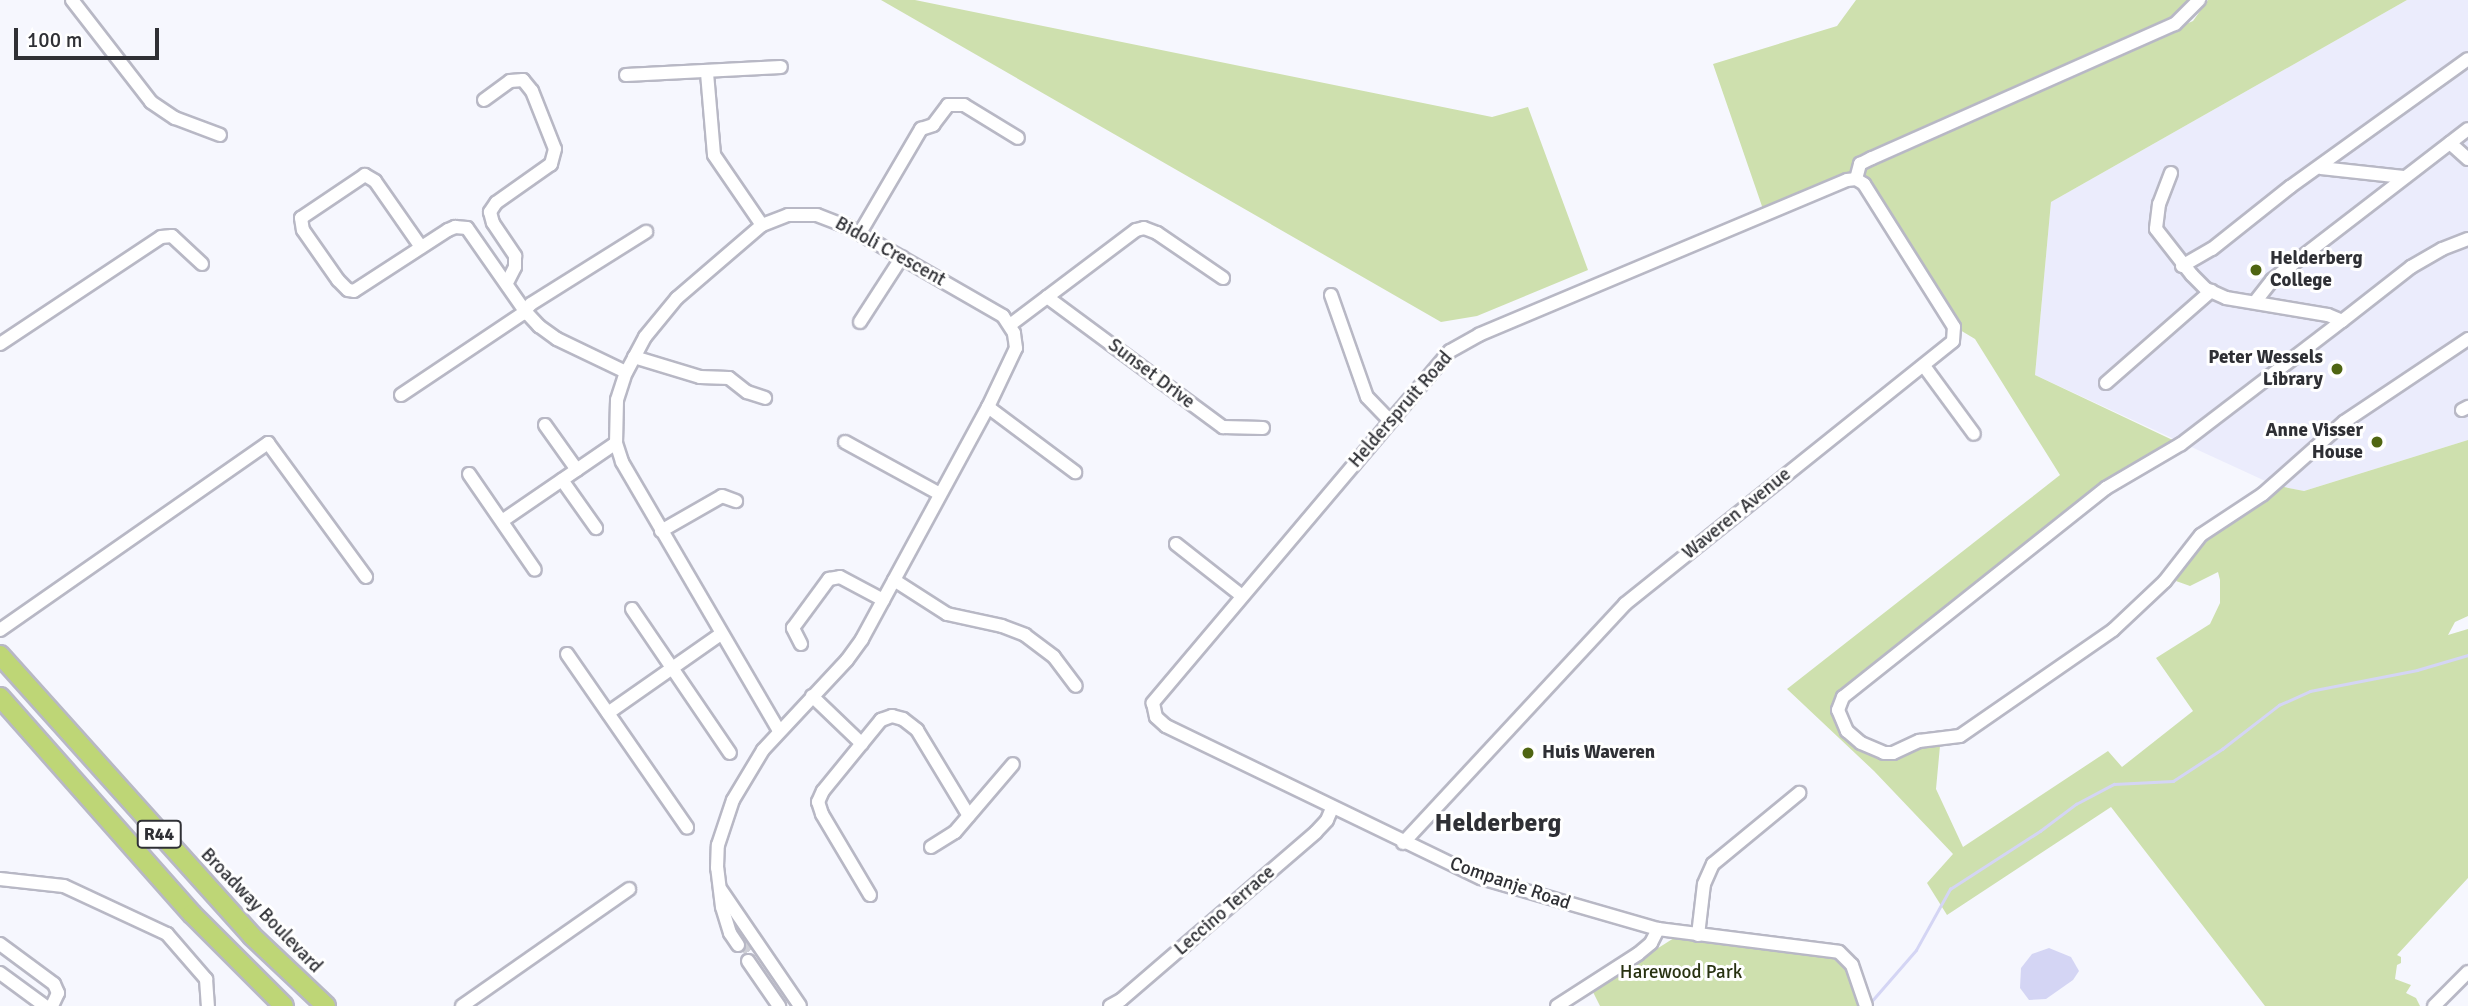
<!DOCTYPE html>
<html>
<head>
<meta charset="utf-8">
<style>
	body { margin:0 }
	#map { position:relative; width:2468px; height:1006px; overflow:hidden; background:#f6f7fe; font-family:Signika,sans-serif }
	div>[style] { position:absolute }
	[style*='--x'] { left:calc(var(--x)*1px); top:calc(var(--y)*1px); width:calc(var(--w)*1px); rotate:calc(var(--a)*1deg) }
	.built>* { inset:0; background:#ebecfc }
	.green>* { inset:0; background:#cee0ae }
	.water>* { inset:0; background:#d4d5f4 }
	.stream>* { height:2.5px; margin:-1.25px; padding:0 1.25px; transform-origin:1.25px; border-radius:1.25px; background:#d4d5f4 }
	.street-tunnel>* { height:12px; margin-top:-6px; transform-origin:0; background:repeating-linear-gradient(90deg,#cecfd6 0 12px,transparent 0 18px) }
	.roads { filter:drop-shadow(2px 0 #b8b8c5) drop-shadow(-2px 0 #b8b8c5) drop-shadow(0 2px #b8b8c5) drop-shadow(0 -2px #b8b8c5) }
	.street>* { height:12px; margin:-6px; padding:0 6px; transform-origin:6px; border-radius:6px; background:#fff }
	.primary>* { height:18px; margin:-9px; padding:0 9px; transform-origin:9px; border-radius:9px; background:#bed676 }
	.dots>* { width:19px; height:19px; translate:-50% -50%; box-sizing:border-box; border:4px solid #fff; border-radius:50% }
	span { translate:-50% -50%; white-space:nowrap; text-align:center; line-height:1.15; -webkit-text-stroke:6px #fff; paint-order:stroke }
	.shield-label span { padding:2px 5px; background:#fff; border:2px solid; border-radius:5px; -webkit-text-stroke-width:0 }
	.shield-label { font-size:18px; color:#2f3035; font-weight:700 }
	.street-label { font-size:19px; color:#2f3035 }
	.poi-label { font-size:19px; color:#2f3035; font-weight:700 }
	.left { translate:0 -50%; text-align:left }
	.right { translate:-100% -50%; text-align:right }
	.park-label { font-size:19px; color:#283211 }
	.district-label { font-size:26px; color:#2f3035; font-weight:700 }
	.scale { position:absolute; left:14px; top:28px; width:145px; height:32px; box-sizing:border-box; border:4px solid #2f3035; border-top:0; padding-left:9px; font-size:21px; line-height:24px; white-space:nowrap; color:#2f3035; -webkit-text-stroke:5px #fff; paint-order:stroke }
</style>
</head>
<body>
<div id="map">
	<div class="built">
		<i style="clip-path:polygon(2407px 0,2468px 0,2468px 440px,2304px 491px,2274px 485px,2035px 375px,2051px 202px)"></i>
	</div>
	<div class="green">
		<i style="clip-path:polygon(881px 0,915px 0,1492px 117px,1528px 107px,1588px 270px,1477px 316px,1441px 322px)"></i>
		<i style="clip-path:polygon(1856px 0,2199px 0,2186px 16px,1872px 158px,1856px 179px,1765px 215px,1713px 64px,1837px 26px)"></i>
		<i style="clip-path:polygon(2208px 0,2407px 0,2051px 202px,2035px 375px,2181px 444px,2106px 488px,1843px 697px,1841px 722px,1884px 753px,1937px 739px,1940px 746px,1936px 789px,1963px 847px,2108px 751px,2122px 767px,2193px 711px,2156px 658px,2210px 624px,2220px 603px,2220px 580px,2218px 572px,2190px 586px,2176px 581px,2195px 550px,2209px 538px,2253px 510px,2249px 505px,2274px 485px,2304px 491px,2468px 440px,2468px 616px,2455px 622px,2448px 635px,2468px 629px,2468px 878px,2397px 955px,2401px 957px,2401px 963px,2397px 965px,2395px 979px,2411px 985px,2406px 993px,2416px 998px,2420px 1006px,2265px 1006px,2111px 807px,1947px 915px,1927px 883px,1953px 854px,1874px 771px,1787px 689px,2060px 475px,1975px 339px,1960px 330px,1863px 175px,1865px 165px,2193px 21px)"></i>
		<i style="clip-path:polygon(1674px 938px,1827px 954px,1850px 972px,1860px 1006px,1600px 1006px,1592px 990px)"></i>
	</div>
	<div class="water">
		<i style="clip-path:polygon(2049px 948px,2071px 957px,2079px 971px,2073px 980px,2046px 999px,2029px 1000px,2020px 988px,2021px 968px,2032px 954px)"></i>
	</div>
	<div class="stream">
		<i style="--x:1870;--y:1003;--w:70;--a:-49"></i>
		<i style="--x:1916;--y:950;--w:70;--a:-60.9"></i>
		<i style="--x:1950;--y:889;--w:107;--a:-32.8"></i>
		<i style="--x:2040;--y:831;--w:45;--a:-36.9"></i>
		<i style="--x:2076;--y:804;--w:43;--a:-27.8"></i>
		<i style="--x:2114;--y:784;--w:59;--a:-2.9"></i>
		<i style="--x:2173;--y:781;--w:59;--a:-33.1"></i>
		<i style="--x:2222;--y:749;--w:72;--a:-37.7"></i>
		<i style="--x:2279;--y:705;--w:34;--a:-24"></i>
		<i style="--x:2310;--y:691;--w:109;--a:-11.1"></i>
		<i style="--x:2417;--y:670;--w:53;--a:-16.4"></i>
	</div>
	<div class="street-tunnel">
		<i style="--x:743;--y:941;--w:19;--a:58"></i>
	</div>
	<div class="roads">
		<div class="street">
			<i style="--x:72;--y:0;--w:129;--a:52.2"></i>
			<i style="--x:151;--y:102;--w:29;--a:34"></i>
			<i style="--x:175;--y:118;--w:48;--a:20.7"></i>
			<i style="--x:707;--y:73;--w:82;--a:85.1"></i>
			<i style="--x:714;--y:155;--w:85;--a:55.6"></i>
			<i style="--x:626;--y:75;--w:155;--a:-3"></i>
			<i style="--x:484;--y:100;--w:32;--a:-36"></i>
			<i style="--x:510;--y:81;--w:13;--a:-4"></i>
			<i style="--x:523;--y:80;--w:14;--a:51"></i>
			<i style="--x:532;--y:91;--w:62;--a:68.4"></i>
			<i style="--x:555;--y:149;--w:16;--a:105"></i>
			<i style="--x:551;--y:164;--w:67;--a:144.7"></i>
			<i style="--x:496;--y:203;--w:11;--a:124"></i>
			<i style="--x:490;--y:212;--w:11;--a:75"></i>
			<i style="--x:493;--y:223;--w:40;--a:56"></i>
			<i style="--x:515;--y:256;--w:11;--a:90"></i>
			<i style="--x:515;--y:267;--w:18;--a:117"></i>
			<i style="--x:2450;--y:143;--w:24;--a:42"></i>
			<i style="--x:2321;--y:168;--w:83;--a:6.2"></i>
			<i style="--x:2171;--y:173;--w:33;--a:111"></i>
			<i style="--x:2159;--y:204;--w:25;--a:97"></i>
			<i style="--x:2156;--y:229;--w:58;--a:52"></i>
			<i style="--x:2192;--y:275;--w:20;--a:45"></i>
			<i style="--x:2206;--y:289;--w:22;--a:24"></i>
			<i style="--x:2226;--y:298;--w:103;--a:9.5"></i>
			<i style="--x:2328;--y:315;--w:15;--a:23"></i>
			<i style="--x:2342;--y:321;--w:88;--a:-38"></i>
			<i style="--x:2411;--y:267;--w:36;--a:-30"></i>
			<i style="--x:2442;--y:249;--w:28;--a:-21"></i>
			<i style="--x:1856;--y:179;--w:9;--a:174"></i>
			<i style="--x:1847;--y:180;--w:399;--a:157.2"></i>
			<i style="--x:1479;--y:335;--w:33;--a:151"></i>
			<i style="--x:1450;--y:351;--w:461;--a:130.2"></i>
			<i style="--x:1153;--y:703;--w:14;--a:78"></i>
			<i style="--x:1156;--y:717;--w:13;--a:42"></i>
			<i style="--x:1166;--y:726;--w:350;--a:25.8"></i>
			<i style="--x:1481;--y:878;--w:184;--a:16.1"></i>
			<i style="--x:1658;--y:929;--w:182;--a:7.2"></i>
			<i style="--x:1839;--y:952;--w:18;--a:45"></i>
			<i style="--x:1852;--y:965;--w:43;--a:71.1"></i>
			<i style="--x:1856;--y:179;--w:16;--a:-75"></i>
			<i style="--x:1860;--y:164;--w:13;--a:-27"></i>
			<i style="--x:1872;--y:158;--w:331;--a:-23.9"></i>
			<i style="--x:2175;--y:24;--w:34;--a:-45"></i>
			<i style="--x:860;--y:233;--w:121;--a:-59.6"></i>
			<i style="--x:921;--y:129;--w:13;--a:-18"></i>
			<i style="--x:933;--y:125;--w:25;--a:-53"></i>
			<i style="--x:948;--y:105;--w:16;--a:0"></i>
			<i style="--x:964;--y:105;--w:63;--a:31.4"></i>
			<i style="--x:421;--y:247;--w:80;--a:-124.9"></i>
			<i style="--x:375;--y:181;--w:12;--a:-149"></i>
			<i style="--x:365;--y:175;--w:77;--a:146.1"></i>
			<i style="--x:301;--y:218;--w:12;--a:81"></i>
			<i style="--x:303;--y:230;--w:61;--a:55"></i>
			<i style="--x:338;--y:280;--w:14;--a:45"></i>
			<i style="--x:348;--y:290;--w:6;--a:9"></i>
			<i style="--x:354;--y:291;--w:112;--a:-33"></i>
			<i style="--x:448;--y:230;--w:8;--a:-23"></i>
			<i style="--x:455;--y:227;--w:12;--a:5"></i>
			<i style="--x:467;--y:228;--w:101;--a:55.1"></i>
			<i style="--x:525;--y:311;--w:21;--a:47"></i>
			<i style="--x:539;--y:326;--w:22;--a:36"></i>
			<i style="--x:557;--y:339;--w:76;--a:25.6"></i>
			<i style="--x:2182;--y:266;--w:34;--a:-30"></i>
			<i style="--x:2212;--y:249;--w:100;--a:-38.5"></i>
			<i style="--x:2290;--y:187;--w:219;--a:-35.7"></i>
			<i style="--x:1331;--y:295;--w:108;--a:70.6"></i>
			<i style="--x:1367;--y:397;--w:33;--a:46"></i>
			<i style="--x:1047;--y:297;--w:219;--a:36.5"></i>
			<i style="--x:1223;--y:427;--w:40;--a:1.4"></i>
			<i style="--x:2255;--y:302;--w:28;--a:-52"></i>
			<i style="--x:2272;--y:280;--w:247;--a:-37.6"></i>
			<i style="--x:2342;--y:321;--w:203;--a:142.6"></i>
			<i style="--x:2181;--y:444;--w:87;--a:149.6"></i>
			<i style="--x:2106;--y:488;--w:336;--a:141.5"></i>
			<i style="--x:1843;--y:697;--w:14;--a:111"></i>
			<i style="--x:1838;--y:710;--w:23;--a:67"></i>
			<i style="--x:1847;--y:731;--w:18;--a:41"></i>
			<i style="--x:1861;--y:743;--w:25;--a:23"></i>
			<i style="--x:1884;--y:753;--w:9;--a:0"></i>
			<i style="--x:1893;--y:753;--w:29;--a:-25"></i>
			<i style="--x:1919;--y:741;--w:41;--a:-7"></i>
			<i style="--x:1960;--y:736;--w:186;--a:-34.7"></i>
			<i style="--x:2113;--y:630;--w:71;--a:-43.3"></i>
			<i style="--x:2165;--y:581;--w:58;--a:-52"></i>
			<i style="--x:2201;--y:535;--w:74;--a:-33.5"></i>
			<i style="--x:2263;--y:494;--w:108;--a:-41.6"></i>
			<i style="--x:2344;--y:422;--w:149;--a:-33.8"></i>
			<i style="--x:860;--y:322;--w:77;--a:-57.1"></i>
			<i style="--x:1010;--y:325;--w:158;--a:-37"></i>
			<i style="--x:1136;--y:230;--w:8;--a:-14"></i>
			<i style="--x:1144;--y:228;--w:14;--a:21"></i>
			<i style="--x:1157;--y:233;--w:80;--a:34.3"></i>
			<i style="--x:0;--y:344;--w:193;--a:-33.6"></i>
			<i style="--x:161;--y:237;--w:11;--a:-5"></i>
			<i style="--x:172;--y:236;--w:41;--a:43"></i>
			<i style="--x:634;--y:357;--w:69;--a:16.9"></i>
			<i style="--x:700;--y:377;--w:29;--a:2"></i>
			<i style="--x:729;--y:378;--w:23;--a:38"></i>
			<i style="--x:747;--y:392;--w:19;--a:18"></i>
			<i style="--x:1924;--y:366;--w:84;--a:53.7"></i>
			<i style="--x:2106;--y:383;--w:140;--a:-41.2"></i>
			<i style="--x:401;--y:395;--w:146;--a:-33.8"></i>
			<i style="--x:522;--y:314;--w:13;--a:-48"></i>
			<i style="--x:531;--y:304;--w:136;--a:-32.1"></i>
			<i style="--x:988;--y:407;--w:109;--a:36.8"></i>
			<i style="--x:2462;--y:410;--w:7;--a:-27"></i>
			<i style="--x:545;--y:425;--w:55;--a:54.6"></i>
			<i style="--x:845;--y:442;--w:108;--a:28.7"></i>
			<i style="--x:469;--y:474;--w:116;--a:55.5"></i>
			<i style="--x:562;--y:480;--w:59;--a:54.7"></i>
			<i style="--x:502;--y:521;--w:138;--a:-34.4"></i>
			<i style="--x:661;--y:531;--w:70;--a:-29.8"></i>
			<i style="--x:722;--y:496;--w:15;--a:20"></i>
			<i style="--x:1176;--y:544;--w:84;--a:38.2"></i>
			<i style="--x:894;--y:580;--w:63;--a:32.7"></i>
			<i style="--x:947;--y:614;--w:56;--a:12.3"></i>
			<i style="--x:1002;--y:626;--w:25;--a:21"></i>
			<i style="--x:1025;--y:635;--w:36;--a:37"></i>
			<i style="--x:1054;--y:657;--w:36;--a:53"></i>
			<i style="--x:632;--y:609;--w:174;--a:55.8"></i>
			<i style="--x:0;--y:630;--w:327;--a:-34.9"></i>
			<i style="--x:268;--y:443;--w:166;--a:53.8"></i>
			<i style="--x:801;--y:644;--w:18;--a:-117"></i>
			<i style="--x:793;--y:628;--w:61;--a:-53.7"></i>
			<i style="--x:829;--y:579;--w:11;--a:-10"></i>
			<i style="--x:840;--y:577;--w:49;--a:28.1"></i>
			<i style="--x:567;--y:654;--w:211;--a:55.3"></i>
			<i style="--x:812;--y:696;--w:69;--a:43.8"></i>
			<i style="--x:608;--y:713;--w:138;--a:-35"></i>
			<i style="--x:1403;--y:843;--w:326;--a:-47.1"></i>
			<i style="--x:1625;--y:604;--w:420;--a:-38.7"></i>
			<i style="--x:1953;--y:341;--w:14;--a:-86"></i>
			<i style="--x:1954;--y:327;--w:169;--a:-122.2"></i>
			<i style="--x:1864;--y:184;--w:9;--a:-148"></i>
			<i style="--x:931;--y:847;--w:28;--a:-32"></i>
			<i style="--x:955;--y:832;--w:89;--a:-49.5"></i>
			<i style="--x:0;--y:879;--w:64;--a:6.2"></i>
			<i style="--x:64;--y:886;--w:114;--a:25"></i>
			<i style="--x:167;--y:934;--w:60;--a:49.1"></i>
			<i style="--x:206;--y:979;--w:27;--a:86"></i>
			<i style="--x:721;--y:890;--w:140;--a:55.7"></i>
			<i style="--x:870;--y:895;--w:94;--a:-120.7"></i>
			<i style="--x:822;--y:814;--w:13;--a:-108"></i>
			<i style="--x:818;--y:802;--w:12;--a:-66"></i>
			<i style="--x:823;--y:791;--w:92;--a:-50.8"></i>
			<i style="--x:881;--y:720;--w:12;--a:-20"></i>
			<i style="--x:892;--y:716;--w:11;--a:15"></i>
			<i style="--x:903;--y:719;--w:18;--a:38"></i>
			<i style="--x:917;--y:730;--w:100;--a:58.8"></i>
			<i style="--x:1698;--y:935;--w:51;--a:-83.3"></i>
			<i style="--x:1704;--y:884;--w:22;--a:-66"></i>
			<i style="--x:1713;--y:864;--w:112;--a:-39.5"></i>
			<i style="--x:0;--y:944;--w:67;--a:36.5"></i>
			<i style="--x:54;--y:984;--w:10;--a:66"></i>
			<i style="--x:58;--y:993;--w:14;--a:115"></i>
			<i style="--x:738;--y:945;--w:14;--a:-124"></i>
			<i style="--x:730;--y:933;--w:27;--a:-107"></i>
			<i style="--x:722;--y:907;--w:39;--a:-97"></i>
			<i style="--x:717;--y:868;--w:23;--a:-88"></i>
			<i style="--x:718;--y:845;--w:47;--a:-71.6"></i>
			<i style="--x:733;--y:800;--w:58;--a:-59"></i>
			<i style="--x:763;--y:750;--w:123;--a:-47"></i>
			<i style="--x:847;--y:660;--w:26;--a:-54"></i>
			<i style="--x:862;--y:639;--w:264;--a:-61.5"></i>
			<i style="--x:988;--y:407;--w:65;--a:-64.6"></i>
			<i style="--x:1016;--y:348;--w:15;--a:-98"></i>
			<i style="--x:1014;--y:333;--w:20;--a:-123"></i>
			<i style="--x:1003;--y:316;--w:179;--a:-150.1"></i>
			<i style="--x:848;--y:227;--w:33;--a:-159"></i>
			<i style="--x:817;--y:215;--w:29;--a:180"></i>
			<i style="--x:788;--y:215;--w:28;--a:159"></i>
			<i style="--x:762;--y:225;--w:112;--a:139.3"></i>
			<i style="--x:677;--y:298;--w:50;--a:129.4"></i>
			<i style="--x:645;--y:337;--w:40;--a:118"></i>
			<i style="--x:626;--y:372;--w:29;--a:108"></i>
			<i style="--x:617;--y:400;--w:43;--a:91.3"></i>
			<i style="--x:616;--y:443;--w:20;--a:72"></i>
			<i style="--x:622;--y:462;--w:311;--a:59.7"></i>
			<i style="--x:748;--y:961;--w:55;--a:55.4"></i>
			<i style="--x:0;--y:973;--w:56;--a:36.3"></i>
			<i style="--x:462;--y:1006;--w:204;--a:-35"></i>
			<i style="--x:1110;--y:1006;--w:13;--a:-29"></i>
			<i style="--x:1121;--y:1000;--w:257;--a:-40.7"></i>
			<i style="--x:1316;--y:832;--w:16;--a:-47"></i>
			<i style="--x:1327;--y:820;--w:13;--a:-67"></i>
			<i style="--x:1557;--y:1006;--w:96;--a:-32.7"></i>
			<i style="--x:1638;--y:954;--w:17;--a:-40"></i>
			<i style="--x:1651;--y:943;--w:16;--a:-63"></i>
			<i style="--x:2434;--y:1006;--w:48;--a:-45"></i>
		</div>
		<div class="primary">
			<i style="--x:0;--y:655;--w:377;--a:48.1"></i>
			<i style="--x:252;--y:936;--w:102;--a:43.4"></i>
			<i style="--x:0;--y:697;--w:290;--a:48.5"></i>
			<i style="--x:192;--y:914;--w:130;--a:45"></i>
		</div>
	</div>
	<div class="dots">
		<i style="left:2256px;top:270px;background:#4f6512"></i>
		<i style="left:2337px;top:369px;background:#4f6512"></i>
		<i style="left:2377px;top:442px;background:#4f6512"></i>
		<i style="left:1528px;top:753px;background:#4f6512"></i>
	</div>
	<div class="shield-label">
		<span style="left:159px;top:834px">R44</span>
	</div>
	<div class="street-label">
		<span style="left:890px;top:252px;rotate:29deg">Bidoli Crescent</span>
		<span style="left:1151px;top:374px;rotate:37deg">Sunset Drive</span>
		<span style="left:1401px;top:410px;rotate:-49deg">Helderspruit Road</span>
		<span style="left:1737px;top:514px;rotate:-39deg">Waveren Avenue</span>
		<span style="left:1510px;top:884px;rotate:19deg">Companje Road</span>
		<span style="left:261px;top:911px;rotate:46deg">Broadway Boulevard</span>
		<span style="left:1225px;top:911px;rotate:-41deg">Leccino Terrace</span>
	</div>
	<div class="poi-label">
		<span class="left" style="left:2270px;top:270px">Helderberg<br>College</span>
		<span class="right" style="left:2323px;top:369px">Peter Wessels<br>Library</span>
		<span class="right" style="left:2363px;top:442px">Anne Visser<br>House</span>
		<span class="left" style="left:1542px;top:753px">Huis Waveren</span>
	</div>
	<div class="park-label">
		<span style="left:1681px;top:973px">Harewood Park</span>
	</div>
	<div class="district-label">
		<span style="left:1498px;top:824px">Helderberg</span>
	</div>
	<div class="scale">100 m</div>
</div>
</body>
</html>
